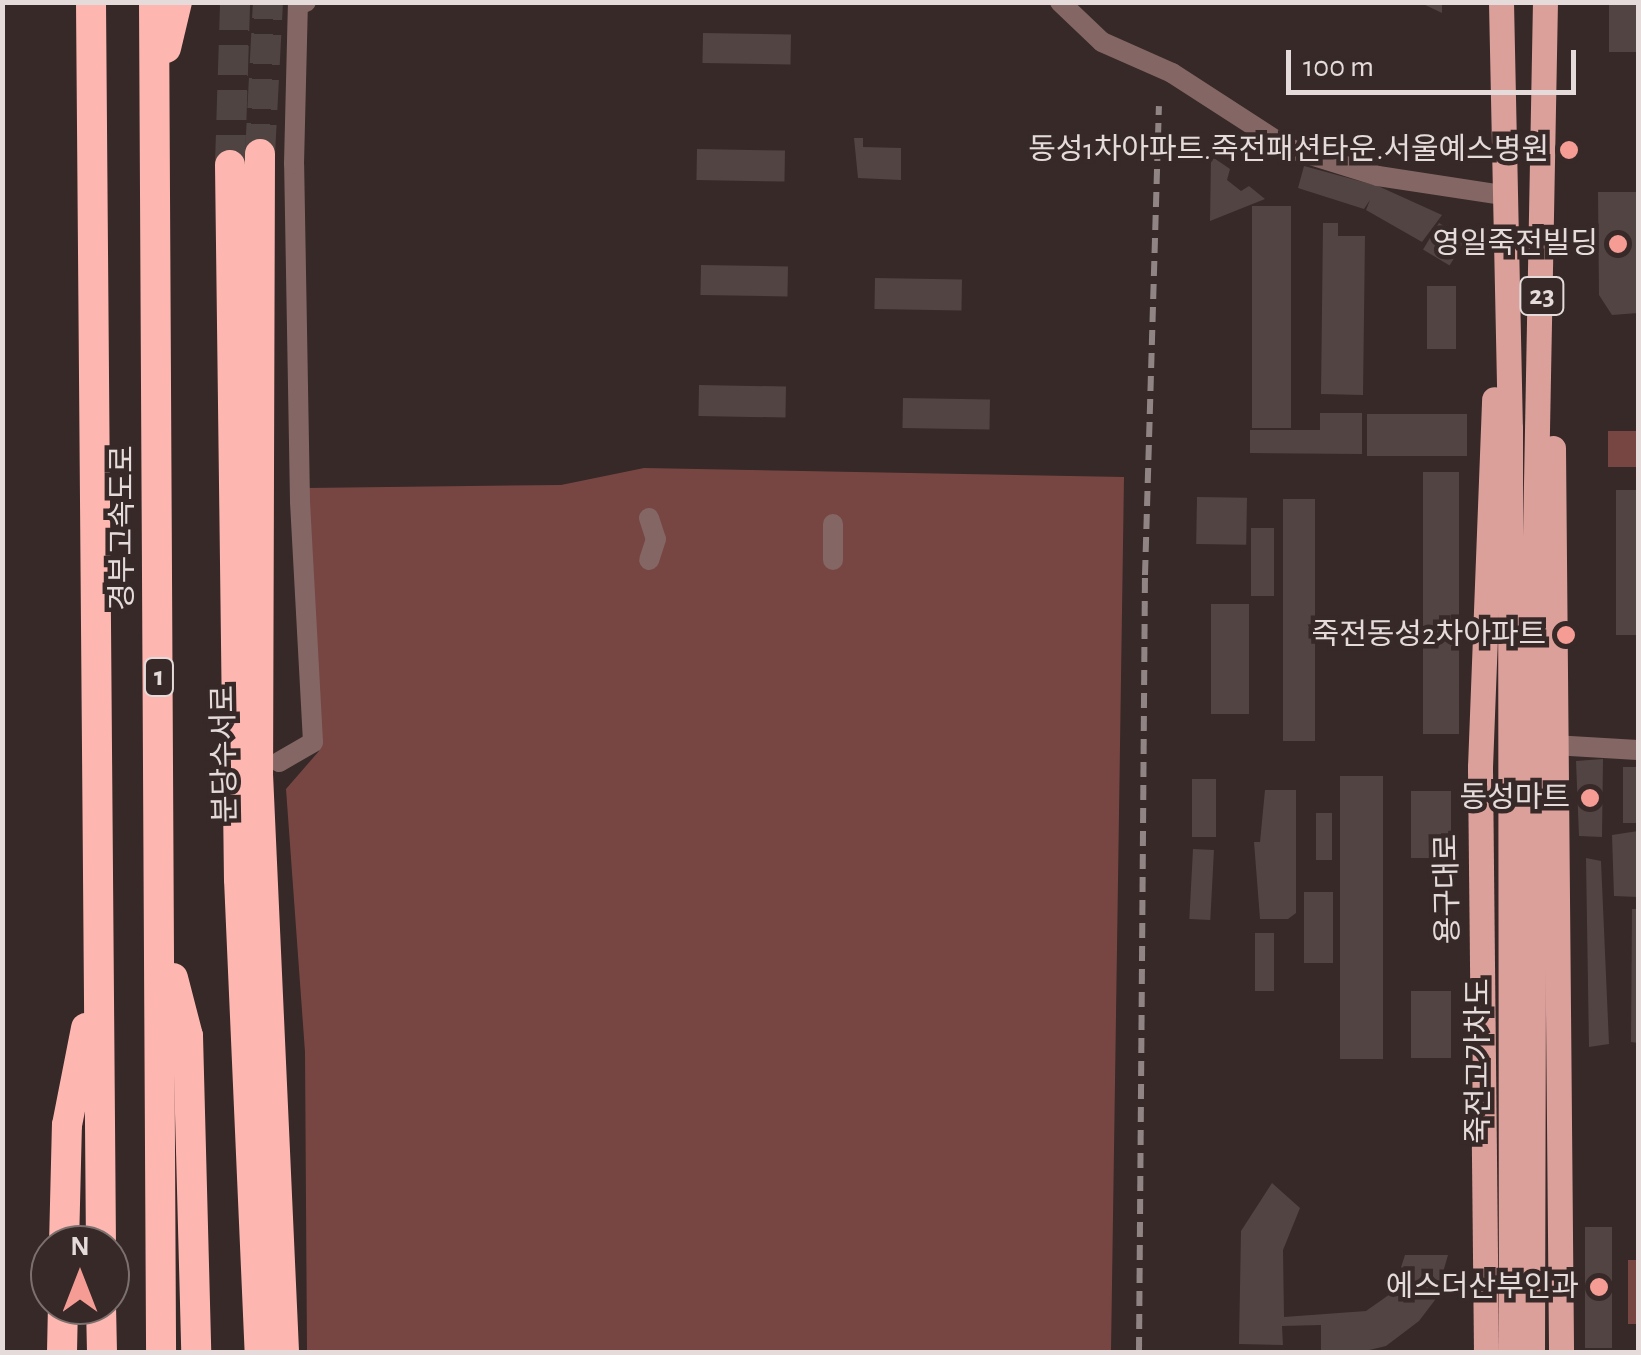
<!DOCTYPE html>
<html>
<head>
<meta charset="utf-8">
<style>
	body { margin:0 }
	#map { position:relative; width:1641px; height:1355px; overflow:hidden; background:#362928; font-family:"Alegreya Sans","Noto Sans KR",sans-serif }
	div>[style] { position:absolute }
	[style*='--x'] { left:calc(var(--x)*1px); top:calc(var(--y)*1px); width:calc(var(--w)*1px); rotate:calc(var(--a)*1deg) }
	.green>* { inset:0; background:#774642; transform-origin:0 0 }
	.building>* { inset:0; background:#524443; transform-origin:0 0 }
	.highway-tunnel>* { height:30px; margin-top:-15px; transform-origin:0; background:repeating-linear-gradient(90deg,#504443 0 30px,transparent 0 45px) }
	.minor>* { height:20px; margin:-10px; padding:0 10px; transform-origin:10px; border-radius:10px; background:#846764 }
	.major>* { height:25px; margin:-12.5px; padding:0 12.5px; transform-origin:12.5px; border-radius:12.5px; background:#dca09b }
	.highway>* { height:30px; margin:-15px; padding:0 15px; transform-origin:15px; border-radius:15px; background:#feb7b0 }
	.rail>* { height:6px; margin-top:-3px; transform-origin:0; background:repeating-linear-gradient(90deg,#908584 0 15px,transparent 0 23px) }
	.dots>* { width:28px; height:28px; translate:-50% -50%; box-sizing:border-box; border:5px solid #362928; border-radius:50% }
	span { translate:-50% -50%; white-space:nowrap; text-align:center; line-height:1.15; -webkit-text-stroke:9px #362928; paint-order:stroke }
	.shield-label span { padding:2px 8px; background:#362928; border:2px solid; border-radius:8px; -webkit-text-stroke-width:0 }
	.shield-label { font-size:28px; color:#e4dbda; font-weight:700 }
	.poi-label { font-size:30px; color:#e4dbda }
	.right { translate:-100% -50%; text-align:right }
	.street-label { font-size:30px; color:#e4dbda }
	.frame { position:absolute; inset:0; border:5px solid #e4dbda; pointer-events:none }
	.north { position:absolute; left:30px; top:1225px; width:100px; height:100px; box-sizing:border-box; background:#362928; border:2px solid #7c706f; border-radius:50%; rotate:0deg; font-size:28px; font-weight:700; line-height:40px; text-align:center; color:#e4dbda }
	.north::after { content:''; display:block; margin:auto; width:35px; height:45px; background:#f59c94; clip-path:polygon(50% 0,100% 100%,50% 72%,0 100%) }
	.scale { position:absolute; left:1286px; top:50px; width:290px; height:45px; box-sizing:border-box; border:5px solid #e4dbda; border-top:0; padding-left:12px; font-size:30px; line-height:35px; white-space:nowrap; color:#e4dbda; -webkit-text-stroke:8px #362928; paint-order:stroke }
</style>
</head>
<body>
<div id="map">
	<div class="green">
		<i style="left:1608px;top:431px;width:28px;height:36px"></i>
		<i style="clip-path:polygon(644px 468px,1124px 477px,1111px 1352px,307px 1352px,305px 1052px,286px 789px,319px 751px,306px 488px,561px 485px)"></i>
		<i style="left:1628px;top:1260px;width:10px;height:64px"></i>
	</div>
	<div class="building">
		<i style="clip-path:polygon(1419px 2px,1442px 2px,1442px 13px)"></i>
		<i style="left:1609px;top:2px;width:29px;height:50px"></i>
		<i style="left:703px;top:33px;width:88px;height:30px;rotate:1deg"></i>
		<i style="clip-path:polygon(854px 138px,863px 138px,863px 147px,901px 148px,901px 180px,858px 178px)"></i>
		<i style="left:697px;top:149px;width:88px;height:31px;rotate:1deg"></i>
		<i style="clip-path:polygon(1211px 156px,1230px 169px,1227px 180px,1241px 191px,1249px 186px,1265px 199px,1210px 221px)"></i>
		<i style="clip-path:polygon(1304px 166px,1378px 186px,1442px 215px,1422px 242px,1366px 210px,1370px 200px,1364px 209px,1298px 188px)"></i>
		<i style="clip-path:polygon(1598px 192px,1638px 192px,1638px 313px,1612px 315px,1599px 295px)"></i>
		<i style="left:1252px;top:206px;width:39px;height:222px"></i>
		<i style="clip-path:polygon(1323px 223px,1338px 223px,1338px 236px,1365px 236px,1363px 395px,1321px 394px)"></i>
		<i style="left:1439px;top:223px;width:31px;height:31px;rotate:31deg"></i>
		<i style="left:701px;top:265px;width:87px;height:30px;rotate:1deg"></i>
		<i style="left:875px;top:278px;width:87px;height:31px;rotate:1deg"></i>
		<i style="left:1427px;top:286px;width:29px;height:63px"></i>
		<i style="left:699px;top:385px;width:87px;height:31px;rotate:1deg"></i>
		<i style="left:903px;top:398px;width:87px;height:30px;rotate:1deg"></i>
		<i style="clip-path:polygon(1320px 413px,1362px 413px,1362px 454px,1250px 453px,1250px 430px,1320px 430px)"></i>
		<i style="left:1367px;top:414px;width:100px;height:42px"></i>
		<i style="left:1423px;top:472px;width:36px;height:262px"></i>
		<i style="left:1616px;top:490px;width:22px;height:145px"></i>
		<i style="left:1197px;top:497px;width:50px;height:47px;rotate:1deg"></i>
		<i style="left:1283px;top:499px;width:32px;height:242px"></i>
		<i style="left:1251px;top:528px;width:23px;height:68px"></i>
		<i style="left:1211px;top:604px;width:38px;height:110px"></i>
		<i style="clip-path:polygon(1603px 759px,1602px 837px,1579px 836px,1576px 761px)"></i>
		<i style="left:1638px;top:767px;width:56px;height:15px;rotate:90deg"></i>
		<i style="left:1340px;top:776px;width:43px;height:283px"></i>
		<i style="left:1192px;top:779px;width:24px;height:58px"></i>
		<i style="clip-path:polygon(1265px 790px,1296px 790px,1296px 913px,1288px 919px,1260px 919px,1254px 842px,1260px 842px)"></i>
		<i style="left:1411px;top:791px;width:40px;height:67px"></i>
		<i style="left:1316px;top:813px;width:16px;height:47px"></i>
		<i style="clip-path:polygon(1638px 831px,1638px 897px,1614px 896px,1612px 835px)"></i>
		<i style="left:1193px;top:849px;width:21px;height:70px;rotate:3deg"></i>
		<i style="clip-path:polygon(1586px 858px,1601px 861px,1609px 1044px,1589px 1047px)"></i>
		<i style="left:1304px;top:892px;width:29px;height:71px"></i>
		<i style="clip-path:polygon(1632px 909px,1638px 909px,1638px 1043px,1631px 1042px)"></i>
		<i style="left:1255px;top:933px;width:19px;height:58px"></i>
		<i style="left:1411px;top:991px;width:40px;height:67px"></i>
		<i style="clip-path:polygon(1272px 1183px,1300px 1208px,1283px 1250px,1284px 1317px,1366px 1311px,1393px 1292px,1405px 1255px,1448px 1255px,1435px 1300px,1419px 1321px,1386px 1346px,1361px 1352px,1321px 1352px,1321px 1325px,1282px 1326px,1283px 1345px,1239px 1344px,1241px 1231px)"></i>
		<i style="left:1585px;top:1227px;width:27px;height:121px"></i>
	</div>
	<div class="highway-tunnel">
		<i style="--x:260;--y:154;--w:152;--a:-87"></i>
		<i style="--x:230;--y:165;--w:163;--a:-88.2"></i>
	</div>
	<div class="minor">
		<i style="--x:1060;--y:2;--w:58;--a:43.6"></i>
		<i style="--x:1102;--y:42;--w:77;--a:23.9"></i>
		<i style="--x:1172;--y:73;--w:138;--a:32.9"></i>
		<i style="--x:1288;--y:148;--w:94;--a:17.3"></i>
		<i style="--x:1378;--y:176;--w:125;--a:8.7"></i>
		<i style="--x:649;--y:518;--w:22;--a:72"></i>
		<i style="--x:656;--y:539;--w:22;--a:108"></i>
		<i style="--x:833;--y:524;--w:36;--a:90"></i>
		<i style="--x:1553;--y:745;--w:85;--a:3.4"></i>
		<i style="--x:279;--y:762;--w:39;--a:-30"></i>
		<i style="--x:313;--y:742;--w:241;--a:-93.1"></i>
		<i style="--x:300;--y:501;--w:337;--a:-91"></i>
		<i style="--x:294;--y:164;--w:160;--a:-88.6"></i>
		<i style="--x:298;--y:4;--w:8;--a:-14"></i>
	</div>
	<div class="major">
		<i style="--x:1501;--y:2;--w:426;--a:88.8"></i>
		<i style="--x:1510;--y:428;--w:924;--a:89.94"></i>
		<i style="--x:1553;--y:448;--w:904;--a:89.49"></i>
		<i style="--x:1486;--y:1352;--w:585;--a:-90.59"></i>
		<i style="--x:1480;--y:767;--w:368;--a:-87.8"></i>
		<i style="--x:1532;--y:1352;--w:762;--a:-89.85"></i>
		<i style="--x:1534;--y:590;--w:588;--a:-88.93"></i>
	</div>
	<div class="highway">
		<i style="--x:91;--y:2;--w:1243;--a:89.54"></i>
		<i style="--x:154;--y:2;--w:1350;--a:89.7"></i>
		<i style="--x:166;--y:48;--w:47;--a:-76.6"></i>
		<i style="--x:260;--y:154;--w:620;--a:90.18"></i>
		<i style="--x:258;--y:774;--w:579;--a:87.42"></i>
		<i style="--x:230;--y:165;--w:714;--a:89.28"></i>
		<i style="--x:239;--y:879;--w:473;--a:87.5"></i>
		<i style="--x:173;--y:978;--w:60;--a:75.5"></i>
		<i style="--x:188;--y:1036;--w:316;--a:88.5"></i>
		<i style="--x:64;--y:1245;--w:120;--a:-88.6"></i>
		<i style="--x:67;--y:1125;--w:99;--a:-78.9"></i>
		<i style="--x:101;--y:1305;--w:47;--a:88.8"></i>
		<i style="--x:62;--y:1352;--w:47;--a:-88.8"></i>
	</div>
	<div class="rail">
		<i style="--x:1139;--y:1352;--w:777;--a:-89.56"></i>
		<i style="--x:1145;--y:575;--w:469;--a:-88.3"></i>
	</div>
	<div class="dots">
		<i style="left:1569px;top:150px;background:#f59c94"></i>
		<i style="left:1618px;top:244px;background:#f59c94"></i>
		<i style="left:1566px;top:635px;background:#f59c94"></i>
		<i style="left:1590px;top:798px;background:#f59c94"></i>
		<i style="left:1599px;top:1287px;background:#f59c94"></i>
	</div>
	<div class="shield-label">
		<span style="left:1542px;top:296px">23</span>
		<span style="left:159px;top:677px">1</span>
	</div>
	<div class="poi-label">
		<span class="right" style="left:1549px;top:150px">동성1차아파트.죽전패션타운.서울예스병원</span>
		<span class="right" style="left:1598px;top:244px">영일죽전빌딩</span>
		<span class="right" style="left:1546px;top:635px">죽전동성2차아파트</span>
		<span class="right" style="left:1570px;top:798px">동성마트</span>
		<span class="right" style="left:1579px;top:1287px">에스더산부인과</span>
	</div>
	<div class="street-label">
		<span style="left:123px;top:528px;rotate:-90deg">경부고속도로</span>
		<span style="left:225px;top:754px;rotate:-91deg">분당수서로</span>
		<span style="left:1448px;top:889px;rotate:-91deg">용구대로</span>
		<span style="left:1479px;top:1061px;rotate:-90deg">죽전고가차도</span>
	</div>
	<div class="frame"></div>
	<div class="north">N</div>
	<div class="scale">100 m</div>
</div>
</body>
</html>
